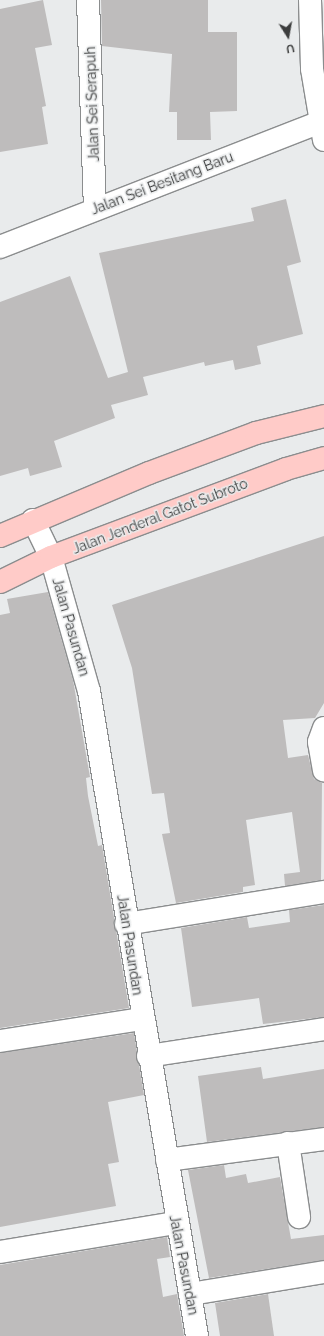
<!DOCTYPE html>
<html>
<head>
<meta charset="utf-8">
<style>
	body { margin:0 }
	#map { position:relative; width:324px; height:1336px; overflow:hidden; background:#e9ebec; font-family:Raleway,sans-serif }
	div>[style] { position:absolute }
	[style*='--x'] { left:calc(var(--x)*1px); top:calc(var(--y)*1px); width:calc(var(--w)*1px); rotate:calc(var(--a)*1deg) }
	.building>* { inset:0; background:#bebcbc }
	.roads { filter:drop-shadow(1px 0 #8b8d8e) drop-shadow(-1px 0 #8b8d8e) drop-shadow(0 1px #8b8d8e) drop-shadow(0 -1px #8b8d8e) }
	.minor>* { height:22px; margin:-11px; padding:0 11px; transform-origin:11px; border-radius:11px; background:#fff }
	.major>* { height:22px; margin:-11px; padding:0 11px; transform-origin:11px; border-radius:11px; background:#ffcbc8 }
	span { translate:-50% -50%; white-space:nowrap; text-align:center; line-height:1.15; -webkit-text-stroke:3px #e9ebec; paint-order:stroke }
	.street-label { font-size:14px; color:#3c3d3d }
	.north { position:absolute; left:268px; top:16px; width:40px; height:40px; -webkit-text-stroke:3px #e9ebec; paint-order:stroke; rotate:169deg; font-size:11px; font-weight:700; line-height:16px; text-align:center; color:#3c3d3d }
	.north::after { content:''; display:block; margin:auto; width:14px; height:18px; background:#3c3d3d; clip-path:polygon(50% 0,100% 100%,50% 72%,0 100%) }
</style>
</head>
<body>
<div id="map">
	<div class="building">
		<i style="clip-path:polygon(43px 0,52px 45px,35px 48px,46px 106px,42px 107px,48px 144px,0 152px,0 9px)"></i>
		<i style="clip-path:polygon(101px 0,208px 0,208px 32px,237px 32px,237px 111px,210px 112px,211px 140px,177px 140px,177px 112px,169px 112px,172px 54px,102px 46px)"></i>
		<i style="clip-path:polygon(286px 199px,301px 262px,287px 266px,303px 334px,257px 346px,261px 364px,235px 370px,233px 360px,205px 366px,204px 362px,143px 377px,148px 395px,111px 405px,115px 418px,54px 441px,62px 467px,30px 476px,28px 468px,0 476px,0 302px,70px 276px,108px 378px,128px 372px,99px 253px,254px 221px,251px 208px)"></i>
		<i style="clip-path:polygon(324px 536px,324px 703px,315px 718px,283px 720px,288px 758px,308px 755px,314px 779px,322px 783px,321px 880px,285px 886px,284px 874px,300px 872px,292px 812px,246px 820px,255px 885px,243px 887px,243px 892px,176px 903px,162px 834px,170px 833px,164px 793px,152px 794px,132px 668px,112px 605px)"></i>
		<i style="clip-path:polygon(48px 592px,73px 680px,90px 777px,86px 778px,88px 796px,98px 846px,102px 845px,129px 1008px,0 1028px,0 615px,10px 613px,7px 599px)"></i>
		<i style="clip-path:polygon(324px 905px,324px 1017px,263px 1024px,259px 998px,192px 1007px,181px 928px,247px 917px,249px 928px,290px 922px,289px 910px)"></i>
		<i style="clip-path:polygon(134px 1033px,144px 1095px,108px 1102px,119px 1162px,108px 1164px,116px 1206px,0 1227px,0 1053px)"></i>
		<i style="clip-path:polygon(261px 1067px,263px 1079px,324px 1069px,324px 1127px,207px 1142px,198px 1076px)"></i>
		<i style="clip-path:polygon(224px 1165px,226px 1178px,246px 1174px,248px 1183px,280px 1177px,291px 1239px,324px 1235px,324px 1260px,209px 1278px,188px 1170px)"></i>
		<i style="clip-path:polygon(167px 1237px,170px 1257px,157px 1259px,163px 1297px,177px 1294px,184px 1336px,0 1336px,0 1265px)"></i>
		<i style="clip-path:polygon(268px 1294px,274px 1336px,220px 1336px,215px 1303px)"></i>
	</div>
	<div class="roads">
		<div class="minor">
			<i style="--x:88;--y:0;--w:208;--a:88.1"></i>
			<i style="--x:310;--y:0;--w:69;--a:88.3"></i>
			<i style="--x:312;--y:69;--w:72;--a:80.4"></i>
			<i style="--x:0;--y:247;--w:348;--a:-21.3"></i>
			<i style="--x:33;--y:520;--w:41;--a:64.1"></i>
			<i style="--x:51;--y:557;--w:139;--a:74.2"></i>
			<i style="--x:89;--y:691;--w:654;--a:80.49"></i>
			<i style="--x:324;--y:728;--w:15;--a:110"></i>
			<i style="--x:319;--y:742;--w:29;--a:80"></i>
			<i style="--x:126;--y:924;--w:201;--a:-9.2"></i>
			<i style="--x:0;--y:1041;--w:144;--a:-8.8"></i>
			<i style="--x:148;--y:1056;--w:178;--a:-8.7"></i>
			<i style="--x:288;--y:1143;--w:75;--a:81.5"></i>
			<i style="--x:167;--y:1160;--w:158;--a:-7.6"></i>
			<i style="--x:0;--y:1252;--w:178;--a:-9.4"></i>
			<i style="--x:190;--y:1294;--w:136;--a:-9.3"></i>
		</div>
		<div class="major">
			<i style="--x:0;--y:536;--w:162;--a:-22.9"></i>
			<i style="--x:149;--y:473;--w:114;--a:-20.5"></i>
			<i style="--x:256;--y:433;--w:70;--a:-14"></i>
			<i style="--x:0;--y:582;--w:57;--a:-26.1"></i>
			<i style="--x:51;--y:557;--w:251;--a:-20.5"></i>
			<i style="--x:286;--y:469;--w:40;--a:-16"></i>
		</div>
	</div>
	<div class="street-label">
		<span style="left:92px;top:104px;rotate:-92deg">Jalan Sei Serapuh</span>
		<span style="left:162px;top:183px;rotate:-21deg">Jalan Sei Besitang Baru</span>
		<span style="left:160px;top:516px;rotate:-21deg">Jalan Jenderal Gatot Subroto</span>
		<span style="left:71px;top:627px;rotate:74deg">Jalan Pasundan</span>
		<span style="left:130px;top:945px;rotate:81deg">Jalan Pasundan</span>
		<span style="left:184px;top:1265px;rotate:79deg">Jalan Pasundan</span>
	</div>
	<div class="north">U</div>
</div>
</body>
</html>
